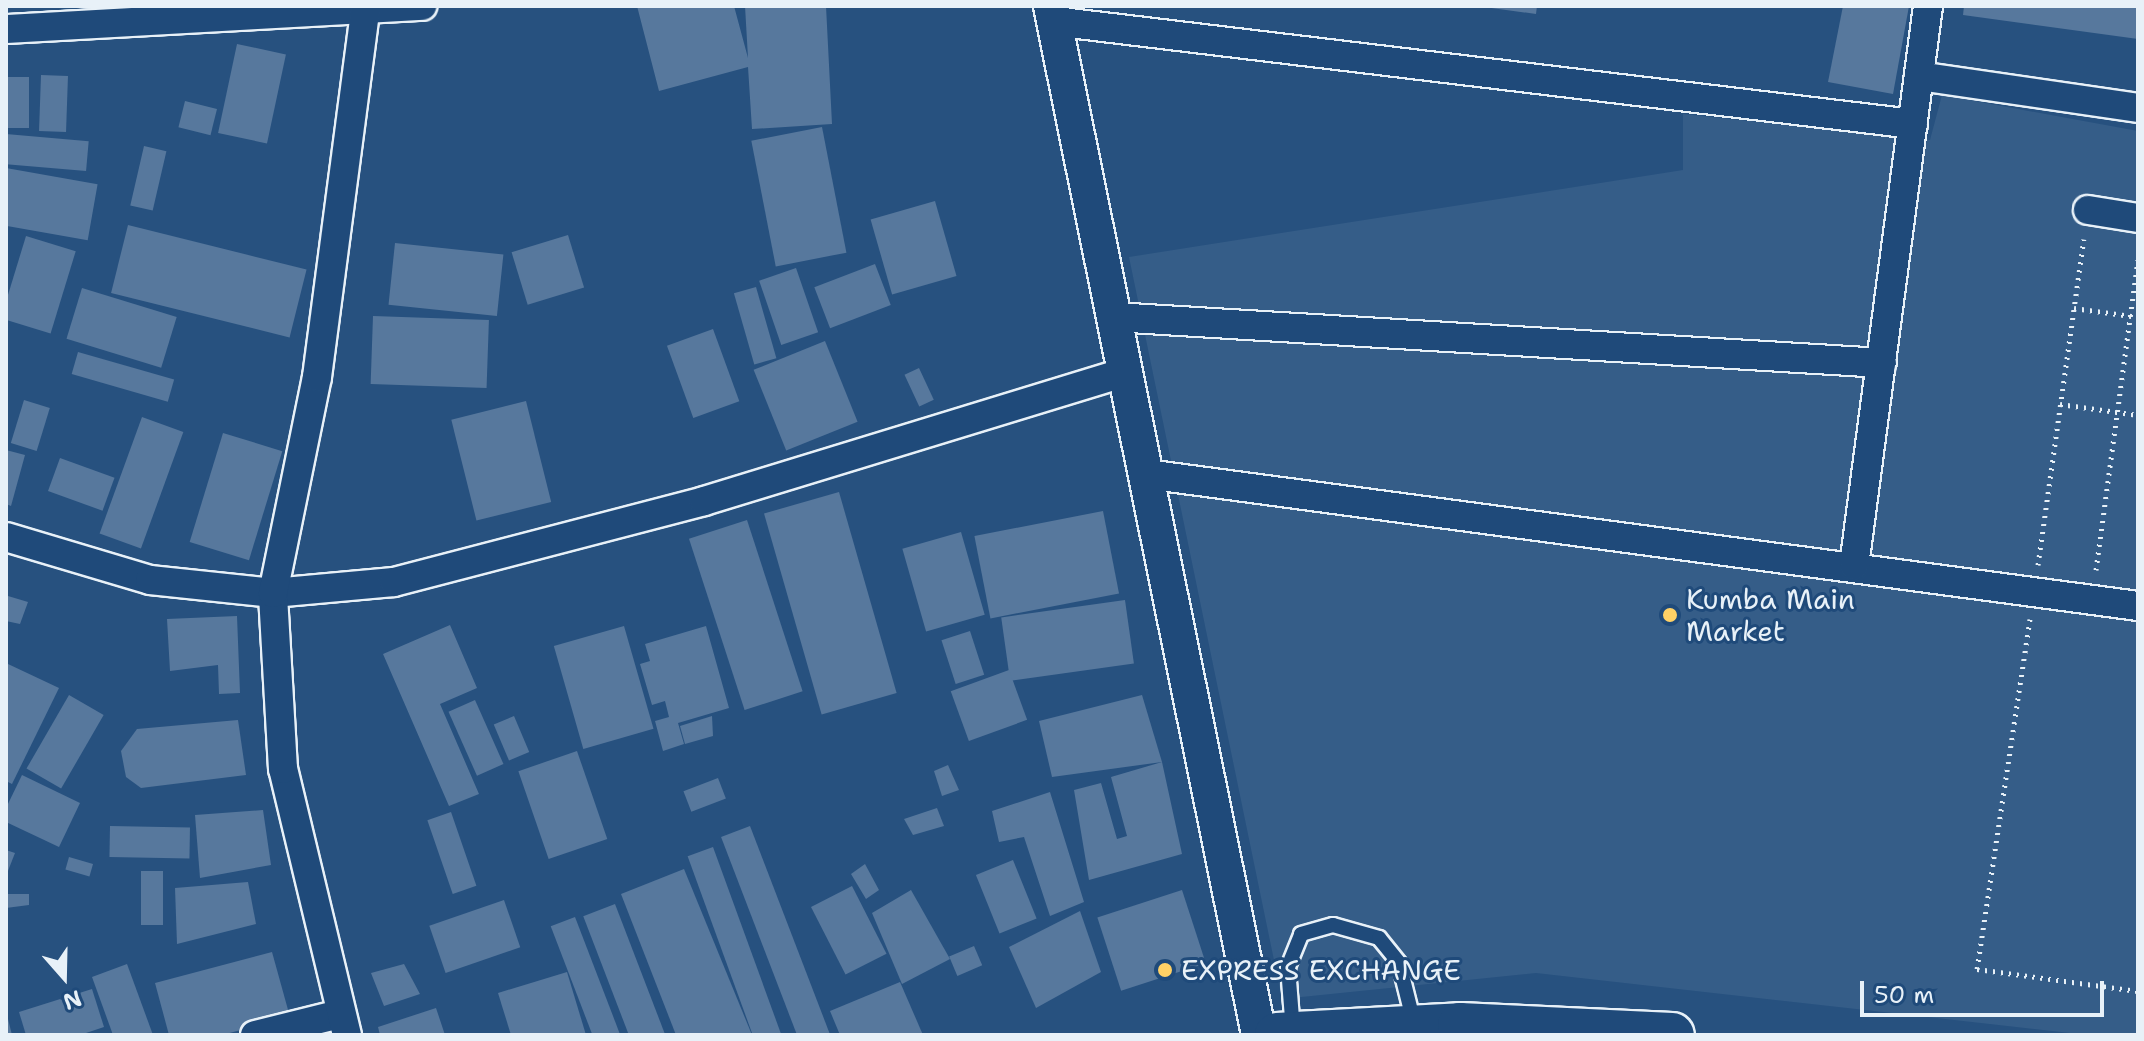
<!DOCTYPE html>
<html>
<head>
<meta charset="utf-8">
<style>
	body { margin:0 }
	#map { position:relative; width:2144px; height:1041px; overflow:hidden; background:#27517f; font-family:"Shantell Sans",sans-serif }
	div>[style] { position:absolute }
	[style*='--x'] { left:calc(var(--x)*1px); top:calc(var(--y)*1px); width:calc(var(--w)*1px); rotate:calc(var(--a)*1deg) }
	.built>* { inset:0; background:#355d88 }
	.building>* { inset:0; background:#57789d; transform-origin:0 0 }
	.path>* { height:5px; margin-top:-2.5px; transform-origin:0; background:repeating-linear-gradient(90deg,#e8f1f8 0 2px,transparent 0 8px) }
	.roads { filter:drop-shadow(2px 0 #e8f1f8) drop-shadow(-2px 0 #e8f1f8) drop-shadow(0 2px #e8f1f8) drop-shadow(0 -2px #e8f1f8) }
	.service>* { height:14px; margin:-7px; padding:0 7px; transform-origin:7px; border-radius:7px; background:#1f4a7a }
	.minor>* { height:28px; margin:-14px; padding:0 14px; transform-origin:14px; border-radius:14px; background:#1f4a7a }
	.tertiary>* { height:34px; margin:-17px; padding:0 17px; transform-origin:17px; border-radius:17px; background:#1f4a7a }
	.trunk>* { height:44px; margin:-22px; padding:0 22px; transform-origin:22px; border-radius:22px; background:#1f4a7a }
	.dots>* { width:22px; height:22px; translate:-50% -50%; box-sizing:border-box; border:4px solid #1f4a7a; border-radius:50% }
	span { translate:-50% -50%; white-space:nowrap; text-align:center; line-height:1.15; -webkit-text-stroke:6px #1f4a7a; paint-order:stroke }
	.poi-label { font-size:28px; color:#e8f1f8 }
	.left { translate:0 -50%; text-align:left }
	.frame { position:absolute; inset:0; border:8px solid #e8f1f8; pointer-events:none }
	.north { position:absolute; left:24px; top:937px; width:80px; height:80px; -webkit-text-stroke:6px #1f4a7a; paint-order:stroke; rotate:160deg; font-size:22px; font-weight:700; line-height:32px; text-align:center; color:#e8f1f8 }
	.north::after { content:''; display:block; margin:auto; width:28px; height:36px; background:#e8f1f8; clip-path:polygon(50% 0,100% 100%,50% 72%,0 100%) }
	.scale { position:absolute; left:1860px; top:981px; width:244px; height:36px; box-sizing:border-box; border:4px solid #e8f1f8; border-top:0; padding-left:10px; font-size:24px; line-height:28px; white-space:nowrap; color:#e8f1f8; -webkit-text-stroke:6px #1f4a7a; paint-order:stroke }
</style>
</head>
<body>
<div id="map">
	<div class="built">
		<i style="clip-path:polygon(1942px 95px,2138px 131px,2138px 1035px,2088px 1035px,1536px 973px,1282px 999px,1129px 257px,1683px 170px,1683px 114px,1930px 140px)"></i>
	</div>
	<div class="building">
		<i style="clip-path:polygon(637px 6px,734px 6px,748px 58px,745px 6px,826px 6px,832px 124px,752px 129px,748px 67px,659px 91px)"></i>
		<i style="clip-path:polygon(1477px 6px,1537px 6px,1536px 14px)"></i>
		<i style="clip-path:polygon(1843px 6px,1909px 6px,1893px 94px,1828px 82px)"></i>
		<i style="clip-path:polygon(1964px 6px,2138px 6px,2138px 39px,1963px 15px)"></i>
		<i style="left:237px;top:44px;width:50px;height:91px;rotate:12deg"></i>
		<i style="left:41px;top:75px;width:27px;height:56px;rotate:2deg"></i>
		<i style="left:6px;top:77px;width:23px;height:51px"></i>
		<i style="left:185px;top:101px;width:33px;height:27px;rotate:14deg"></i>
		<i style="left:822px;top:127px;width:128px;height:72px;rotate:79deg"></i>
		<i style="left:6px;top:134px;width:83px;height:30px;rotate:5deg"></i>
		<i style="left:144px;top:146px;width:23px;height:61px;rotate:13deg"></i>
		<i style="left:6px;top:168px;width:93px;height:57px;rotate:10deg"></i>
		<i style="left:935px;top:201px;width:78px;height:67px;rotate:74deg"></i>
		<i style="left:128px;top:225px;width:184px;height:70px;rotate:14deg"></i>
		<i style="left:568px;top:235px;width:55px;height:59px;rotate:73deg"></i>
		<i style="left:26px;top:236px;width:52px;height:86px;rotate:17deg"></i>
		<i style="left:395px;top:243px;width:109px;height:62px;rotate:6deg"></i>
		<i style="left:875px;top:264px;width:44px;height:65px;rotate:69deg"></i>
		<i style="left:796px;top:268px;width:68px;height:39px;rotate:71deg"></i>
		<i style="left:756px;top:287px;width:74px;height:23px;rotate:74deg"></i>
		<i style="left:82px;top:288px;width:99px;height:53px;rotate:17deg"></i>
		<i style="left:373px;top:316px;width:116px;height:68px;rotate:2deg"></i>
		<i style="left:713px;top:329px;width:77px;height:49px;rotate:70deg"></i>
		<i style="left:825px;top:341px;width:87px;height:77px;rotate:68deg"></i>
		<i style="left:78px;top:352px;width:100px;height:23px;rotate:16deg"></i>
		<i style="left:919px;top:368px;width:35px;height:16px;rotate:65deg"></i>
		<i style="left:24px;top:400px;width:27px;height:45px;rotate:17deg"></i>
		<i style="left:526px;top:401px;width:104px;height:77px;rotate:76deg"></i>
		<i style="left:142px;top:417px;width:44px;height:124px;rotate:20deg"></i>
		<i style="left:223px;top:433px;width:62px;height:114px;rotate:17deg"></i>
		<i style="clip-path:polygon(6px 450px,25px 455px,11px 506px,6px 504px)"></i>
		<i style="left:60px;top:458px;width:58px;height:35px;rotate:20deg"></i>
		<i style="left:839px;top:492px;width:209px;height:78px;rotate:74deg"></i>
		<i style="left:1103px;top:511px;width:84px;height:131px;rotate:79deg"></i>
		<i style="left:747px;top:520px;width:180px;height:61px;rotate:72deg"></i>
		<i style="left:961px;top:532px;width:86px;height:61px;rotate:74deg"></i>
		<i style="clip-path:polygon(8px 596px,28px 602px,20px 624px,6px 621px)"></i>
		<i style="left:1125px;top:600px;width:64px;height:125px;rotate:82deg"></i>
		<i style="clip-path:polygon(237px 616px,240px 693px,219px 694px,218px 665px,170px 671px,167px 619px)"></i>
		<i style="clip-path:polygon(450px 625px,477px 688px,440px 704px,479px 794px,449px 806px,383px 654px)"></i>
		<i style="left:624px;top:626px;width:107px;height:73px;rotate:74deg"></i>
		<i style="clip-path:polygon(706px 626px,729px 708px,678px 723px,684px 744px,663px 751px,655px 721px,669px 717px,665px 701px,652px 705px,640px 664px,650px 661px,645px 644px)"></i>
		<i style="left:970px;top:631px;width:46px;height:30px;rotate:72deg"></i>
		<i style="clip-path:polygon(8px 664px,59px 688px,12px 784px,6px 781px)"></i>
		<i style="left:1009px;top:670px;width:53px;height:62px;rotate:70deg"></i>
		<i style="left:69px;top:695px;width:40px;height:85px;rotate:30deg"></i>
		<i style="clip-path:polygon(1142px 695px,1162px 762px,1052px 777px,1039px 721px)"></i>
		<i style="left:475px;top:700px;width:70px;height:29px;rotate:66deg"></i>
		<i style="left:514px;top:716px;width:39px;height:22px;rotate:67deg"></i>
		<i style="clip-path:polygon(712px 716px,713px 736px,685px 744px,680px 726px)"></i>
		<i style="clip-path:polygon(238px 720px,246px 775px,141px 788px,126px 777px,121px 751px,137px 729px)"></i>
		<i style="left:577px;top:751px;width:93px;height:62px;rotate:71deg"></i>
		<i style="clip-path:polygon(1162px 762px,1182px 854px,1089px 880px,1074px 790px,1101px 783px,1117px 839px,1127px 836px,1111px 777px)"></i>
		<i style="clip-path:polygon(948px 765px,959px 790px,942px 796px,934px 771px)"></i>
		<i style="clip-path:polygon(22px 775px,80px 803px,59px 847px,6px 822px,6px 808px)"></i>
		<i style="left:718px;top:778px;width:22px;height:37px;rotate:69deg"></i>
		<i style="clip-path:polygon(1050px 792px,1084px 902px,1050px 916px,1024px 837px,999px 842px,992px 811px)"></i>
		<i style="clip-path:polygon(937px 808px,944px 826px,913px 835px,904px 819px)"></i>
		<i style="clip-path:polygon(263px 810px,271px 865px,200px 878px,195px 815px)"></i>
		<i style="left:451px;top:812px;width:78px;height:25px;rotate:71deg"></i>
		<i style="left:110px;top:826px;width:80px;height:31px;rotate:1deg"></i>
		<i style="left:750px;top:826px;width:223px;height:31px;rotate:69deg"></i>
		<i style="left:713px;top:847px;width:200px;height:27px;rotate:70deg"></i>
		<i style="clip-path:polygon(6px 850px,15px 853px,6px 876px)"></i>
		<i style="left:69px;top:857px;width:25px;height:13px;rotate:16deg"></i>
		<i style="left:1013px;top:860px;width:63px;height:40px;rotate:68deg"></i>
		<i style="clip-path:polygon(865px 864px,879px 890px,866px 899px,851px 874px)"></i>
		<i style="clip-path:polygon(684px 869px,752px 1035px,676px 1035px,621px 894px)"></i>
		<i style="left:141px;top:871px;width:22px;height:54px"></i>
		<i style="clip-path:polygon(248px 882px,256px 924px,177px 944px,175px 888px)"></i>
		<i style="left:852px;top:886px;width:76px;height:46px;rotate:63deg"></i>
		<i style="clip-path:polygon(911px 890px,950px 959px,902px 984px,872px 913px)"></i>
		<i style="left:1182px;top:890px;width:77px;height:89px;rotate:72deg"></i>
		<i style="clip-path:polygon(6px 894px,29px 894px,29px 905px,6px 908px)"></i>
		<i style="left:504px;top:900px;width:50px;height:79px;rotate:71deg"></i>
		<i style="left:615px;top:904px;width:140px;height:34px;rotate:69deg"></i>
		<i style="clip-path:polygon(1080px 911px,1101px 972px,1036px 1008px,1009px 947px)"></i>
		<i style="left:575px;top:917px;width:126px;height:26px;rotate:69deg"></i>
		<i style="left:974px;top:946px;width:21px;height:27px;rotate:67deg"></i>
		<i style="clip-path:polygon(272px 952px,290px 1017px,222px 1035px,169px 1035px,155px 983px)"></i>
		<i style="clip-path:polygon(127px 964px,153px 1035px,113px 1035px,92px 977px)"></i>
		<i style="clip-path:polygon(404px 964px,420px 994px,384px 1006px,371px 973px)"></i>
		<i style="clip-path:polygon(567px 972px,586px 1035px,511px 1035px,498px 993px)"></i>
		<i style="clip-path:polygon(900px 982px,923px 1035px,840px 1035px,830px 1011px)"></i>
		<i style="clip-path:polygon(92px 989px,104px 1027px,80px 1035px,26px 1035px,19px 1012px)"></i>
		<i style="clip-path:polygon(436px 1008px,445px 1035px,380px 1035px,378px 1027px)"></i>
		<i style="clip-path:polygon(7px 1015px,12px 1035px,6px 1035px)"></i>
	</div>
	<div class="path">
		<i style="--x:2074;--y:308;--w:65;--a:8"></i>
		<i style="--x:2060;--y:404;--w:79;--a:8"></i>
		<i style="--x:2038;--y:565;--w:329;--a:-82"></i>
		<i style="--x:2096;--y:570;--w:313;--a:-82.3"></i>
		<i style="--x:2030;--y:619;--w:354;--a:98.6"></i>
		<i style="--x:1977;--y:969;--w:162;--a:7.8"></i>
	</div>
	<div class="roads">
		<div class="service">
			<i style="--x:1293;--y:1031;--w:64;--a:-94.5"></i>
			<i style="--x:1288;--y:967;--w:35;--a:-68"></i>
			<i style="--x:1301;--y:934;--w:33;--a:-16"></i>
			<i style="--x:1333;--y:925;--w:48;--a:15.8"></i>
			<i style="--x:1379;--y:938;--w:32;--a:51"></i>
			<i style="--x:1399;--y:963;--w:62;--a:76"></i>
		</div>
		<div class="minor">
			<i style="--x:1053;--y:21;--w:866;--a:6.83"></i>
			<i style="--x:6;--y:29;--w:417;--a:-3.2"></i>
			<i style="--x:1919;--y:76;--w:221;--a:8.3"></i>
			<i style="--x:2088;--y:210;--w:51;--a:9.1"></i>
			<i style="--x:1113;--y:317;--w:770;--a:3.42"></i>
			<i style="--x:1146;--y:474;--w:1001;--a:7.58"></i>
			<i style="--x:6;--y:537;--w:150;--a:16.6"></i>
			<i style="--x:150;--y:580;--w:124;--a:6"></i>
			<i style="--x:273;--y:593;--w:121;--a:-5.2"></i>
			<i style="--x:394;--y:582;--w:320;--a:-14.6"></i>
			<i style="--x:704;--y:501;--w:440;--a:-17"></i>
			<i style="--x:1854;--y:566;--w:565;--a:-82.47"></i>
			<i style="--x:255;--y:1035;--w:88;--a:-13.9"></i>
			<i style="--x:347;--y:1035;--w:274;--a:-103.5"></i>
			<i style="--x:283;--y:769;--w:176;--a:-93.3"></i>
			<i style="--x:273;--y:593;--w:220;--a:-78.5"></i>
			<i style="--x:317;--y:377;--w:374;--a:-82.5"></i>
		</div>
		<div class="tertiary">
			<i style="--x:1051;--y:6;--w:1050;--a:78.57"></i>
		</div>
		<div class="trunk">
			<i style="--x:1277;--y:1035;--w:183;--a:-3.1"></i>
			<i style="--x:1460;--y:1025;--w:212;--a:2.7"></i>
		</div>
	</div>
	<div class="dots">
		<i style="left:1670px;top:615px;background:#ffd166"></i>
		<i style="left:1165px;top:970px;background:#ffd166"></i>
	</div>
	<div class="poi-label">
		<span class="left" style="left:1686px;top:615px">Kumba Main<br>Market</span>
		<span class="left" style="left:1181px;top:970px">EXPRESS EXCHANGE</span>
	</div>
	<div class="frame"></div>
	<div class="north">N</div>
	<div class="scale">50 m</div>
</div>
</body>
</html>
